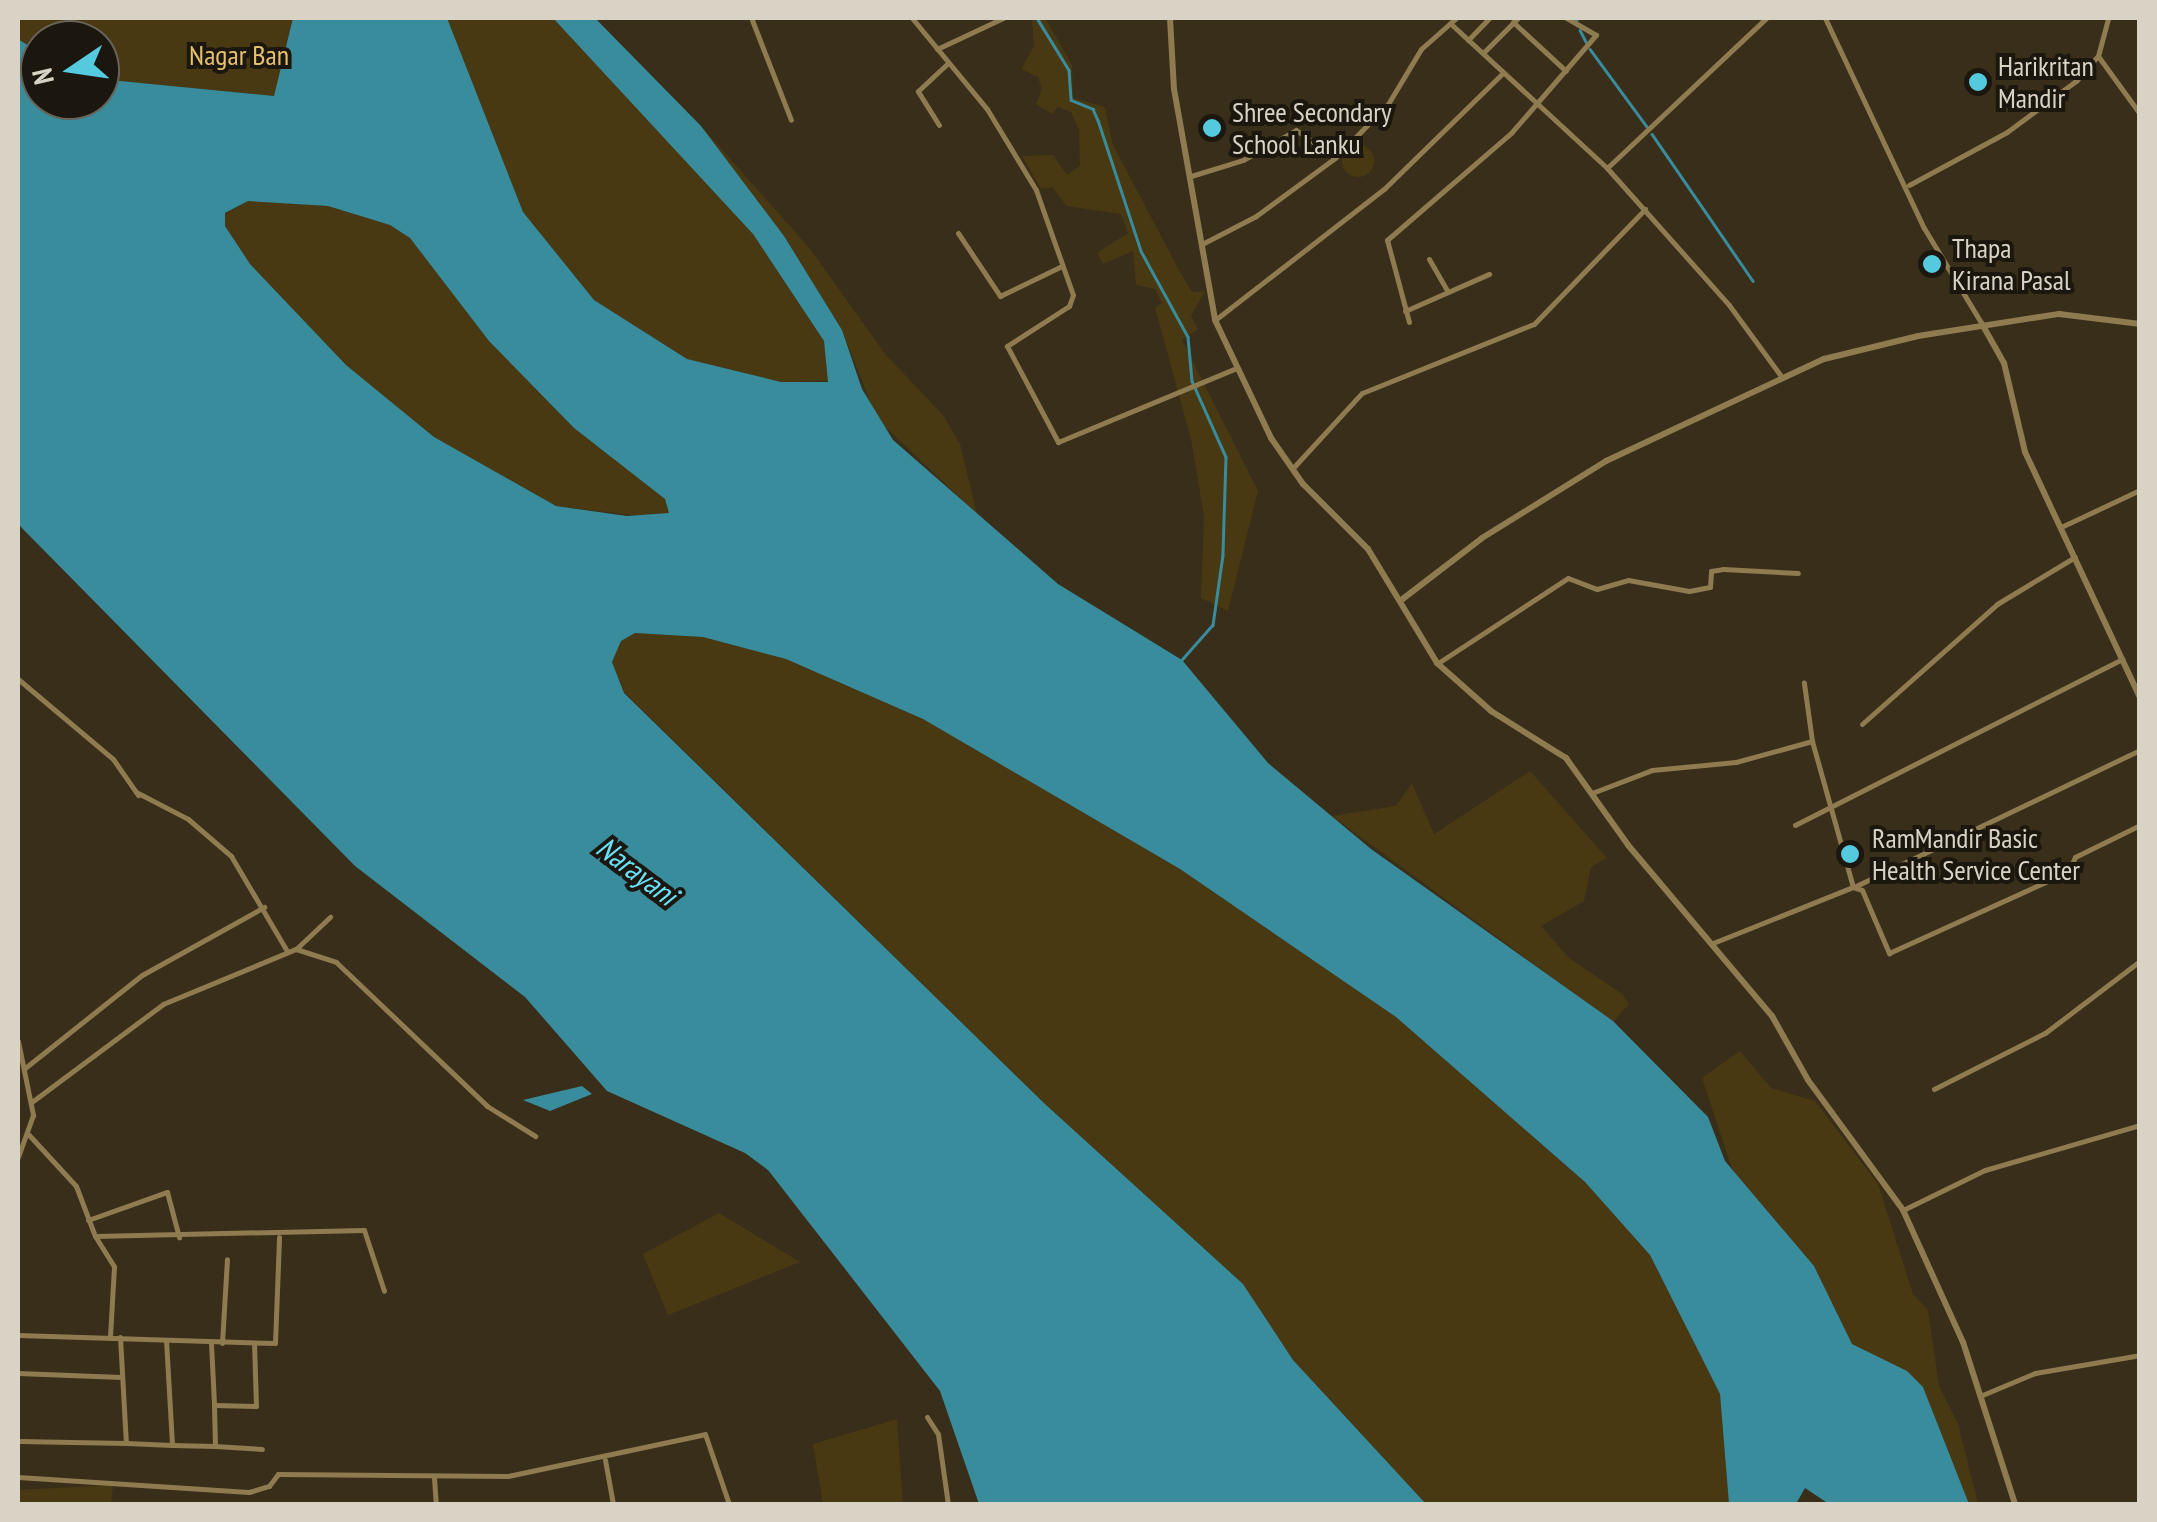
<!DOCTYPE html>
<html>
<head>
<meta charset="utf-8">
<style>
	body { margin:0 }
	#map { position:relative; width:2157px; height:1522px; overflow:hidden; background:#382e19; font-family:"PT Sans Narrow",sans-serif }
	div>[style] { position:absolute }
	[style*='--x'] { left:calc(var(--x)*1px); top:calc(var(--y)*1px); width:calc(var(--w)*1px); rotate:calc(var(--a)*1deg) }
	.green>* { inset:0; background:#493913 }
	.round { border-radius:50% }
	.water>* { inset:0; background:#398c9b }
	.stream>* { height:2.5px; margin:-1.25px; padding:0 1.25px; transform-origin:1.25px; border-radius:1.25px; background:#398c9b }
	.minor>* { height:5px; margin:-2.5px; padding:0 2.5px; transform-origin:2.5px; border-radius:2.5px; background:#8e7b50 }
	.tertiary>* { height:6px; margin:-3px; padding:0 3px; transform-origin:3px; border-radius:3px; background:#8e7b50 }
	.dots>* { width:28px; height:28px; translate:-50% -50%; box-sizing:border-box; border:5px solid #1c170e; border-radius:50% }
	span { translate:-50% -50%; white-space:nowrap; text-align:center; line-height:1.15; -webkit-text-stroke:8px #1c170e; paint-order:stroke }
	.park-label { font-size:28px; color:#e6c16c }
	.poi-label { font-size:28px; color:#d9d3c6 }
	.left { translate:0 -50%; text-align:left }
	.water-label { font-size:30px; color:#69e2f9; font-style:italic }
	.frame { position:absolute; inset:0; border:20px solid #d9d3c6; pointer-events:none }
	.north { position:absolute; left:20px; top:20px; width:100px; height:100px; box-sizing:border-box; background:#1c170e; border:2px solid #686258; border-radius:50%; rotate:257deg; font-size:28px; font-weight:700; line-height:40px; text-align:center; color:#d9d3c6 }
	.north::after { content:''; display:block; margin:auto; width:35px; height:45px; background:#55cadf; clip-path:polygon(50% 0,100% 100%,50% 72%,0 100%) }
</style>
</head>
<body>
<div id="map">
	<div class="green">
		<i style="clip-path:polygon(18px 18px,293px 18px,275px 96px,100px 79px,100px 40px,40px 40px,40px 53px,18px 39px)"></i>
		<i style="clip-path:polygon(447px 18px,553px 18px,568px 31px,753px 234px,824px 341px,829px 381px,781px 382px,687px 359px,594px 300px,523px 212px)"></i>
		<i style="clip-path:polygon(1032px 18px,1045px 18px,1072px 65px,1073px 98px,1105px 107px,1112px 143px,1180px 272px,1192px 292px,1205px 291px,1191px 316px,1198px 329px,1182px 340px,1258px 491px,1228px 611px,1201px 598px,1204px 516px,1191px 439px,1155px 308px,1162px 303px,1155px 289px,1136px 285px,1133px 251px,1103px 264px,1097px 253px,1128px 233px,1121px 214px,1067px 206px,1052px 187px,1041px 189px,1022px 156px,1053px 155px,1067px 175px,1080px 166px,1079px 130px,1071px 112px,1058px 107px,1052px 114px,1036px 104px,1042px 90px,1038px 77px,1021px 69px,1034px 46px)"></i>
		<i style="clip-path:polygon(701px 126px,811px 250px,886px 355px,943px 415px,960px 444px,977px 514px,877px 419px,842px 330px,784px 236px)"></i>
		<i class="round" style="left:1342px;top:145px;width:32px;height:32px"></i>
		<i style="clip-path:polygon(248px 201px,328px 206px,390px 225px,410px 238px,489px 341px,574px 428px,665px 499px,669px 513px,656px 518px,556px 506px,434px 437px,346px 365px,250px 264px,225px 226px,225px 214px)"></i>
		<i style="clip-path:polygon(636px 633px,703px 637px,786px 659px,923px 719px,1180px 869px,1396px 1017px,1585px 1182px,1650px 1255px,1720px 1394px,1729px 1504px,1426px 1504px,1293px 1360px,1243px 1284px,1045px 1104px,624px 692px,612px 662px,621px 641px)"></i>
		<i style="clip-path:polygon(1530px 771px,1607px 858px,1591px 867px,1584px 901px,1541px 926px,1569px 958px,1622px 994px,1629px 1004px,1613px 1022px,1332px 816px,1396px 806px,1412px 783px,1434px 834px)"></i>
		<i style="clip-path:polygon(1740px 1051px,1771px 1088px,1815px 1101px,1878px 1184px,1913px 1294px,1928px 1310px,1939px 1386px,1958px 1424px,1978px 1504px,1969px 1504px,1923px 1387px,1852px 1344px,1814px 1266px,1732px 1169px,1702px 1078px)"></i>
		<i style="clip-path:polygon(719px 1213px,800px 1262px,668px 1315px,643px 1254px)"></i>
		<i style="clip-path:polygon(897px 1419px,903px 1504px,823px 1504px,813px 1444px)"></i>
		<i style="clip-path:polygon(113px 1485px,111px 1504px,18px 1504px,18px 1490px)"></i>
	</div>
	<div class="water">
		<i style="clip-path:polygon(evenodd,293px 18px,447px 18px,523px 212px,594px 300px,687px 359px,781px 382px,828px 382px,824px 341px,753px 234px,553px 18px,595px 18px,701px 126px,784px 236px,842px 330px,862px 389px,893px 440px,1058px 584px,1182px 660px,1268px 763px,1371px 849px,1613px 1021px,1708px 1117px,1725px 1161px,1814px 1266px,1852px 1344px,1907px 1371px,1923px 1387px,1969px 1504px,1829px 1504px,1805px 1488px,1796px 1504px,1729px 1504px,1720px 1394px,1650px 1255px,1585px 1182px,1396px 1017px,1180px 869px,923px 719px,786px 659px,703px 637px,635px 633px,621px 641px,612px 662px,624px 693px,1045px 1104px,1243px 1284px,1293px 1360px,1426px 1504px,979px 1504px,940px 1391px,768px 1170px,745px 1153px,607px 1091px,525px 997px,355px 866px,18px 524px,18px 39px,40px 53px,40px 100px,100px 100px,100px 79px,274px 96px,293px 18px,248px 201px,328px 206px,390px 225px,410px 238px,489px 341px,574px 428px,665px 499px,669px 513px,627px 516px,556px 506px,434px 437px,346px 365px,250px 264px,225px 226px,225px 213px,248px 201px)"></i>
		<i style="clip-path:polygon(582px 1086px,592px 1094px,550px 1111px,523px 1100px)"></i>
	</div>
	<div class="stream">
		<i style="--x:1037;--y:18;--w:61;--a:58.4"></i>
		<i style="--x:1069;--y:70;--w:30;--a:86"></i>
		<i style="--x:1071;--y:100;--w:24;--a:22"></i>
		<i style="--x:1093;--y:109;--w:12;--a:66"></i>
		<i style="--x:1098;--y:120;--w:138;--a:71.8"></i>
		<i style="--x:1141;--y:251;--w:98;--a:61.3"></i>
		<i style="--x:1188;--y:337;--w:44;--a:84.8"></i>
		<i style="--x:1192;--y:381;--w:83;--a:65.9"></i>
		<i style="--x:1226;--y:457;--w:98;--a:91.8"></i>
		<i style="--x:1223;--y:555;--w:71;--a:98.1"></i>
		<i style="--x:1213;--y:625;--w:47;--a:131.5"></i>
		<i style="--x:1576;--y:18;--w:2;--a:63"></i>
		<i style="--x:1580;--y:30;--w:13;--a:63"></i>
		<i style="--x:1590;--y:49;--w:98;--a:53.7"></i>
		<i style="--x:1652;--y:134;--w:178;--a:55.5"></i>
	</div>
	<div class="minor">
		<i style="--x:912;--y:18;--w:118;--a:50.5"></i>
		<i style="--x:987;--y:109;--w:95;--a:58.8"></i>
		<i style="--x:1036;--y:190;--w:111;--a:70.6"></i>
		<i style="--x:1073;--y:295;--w:12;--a:110"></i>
		<i style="--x:1069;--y:306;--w:74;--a:147.2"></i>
		<i style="--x:1007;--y:346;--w:109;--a:62"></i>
		<i style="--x:1058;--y:442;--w:191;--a:-22.5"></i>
		<i style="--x:1825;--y:18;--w:232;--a:64.8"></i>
		<i style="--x:1924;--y:228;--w:112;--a:58.9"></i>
		<i style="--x:752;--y:20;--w:107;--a:68.7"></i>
		<i style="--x:1513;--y:22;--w:72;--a:42.8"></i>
		<i style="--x:1451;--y:24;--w:212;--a:42.7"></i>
		<i style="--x:1607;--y:168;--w:183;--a:48.3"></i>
		<i style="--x:1729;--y:305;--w:88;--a:53.8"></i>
		<i style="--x:1468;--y:40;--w:30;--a:-46"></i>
		<i style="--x:937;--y:49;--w:73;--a:-25.2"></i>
		<i style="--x:1483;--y:53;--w:49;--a:-45"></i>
		<i style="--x:2098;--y:56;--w:72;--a:54.1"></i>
		<i style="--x:939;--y:125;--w:40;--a:-122"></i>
		<i style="--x:918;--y:91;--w:41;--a:-43"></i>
		<i style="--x:1607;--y:168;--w:219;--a:-43.3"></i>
		<i style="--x:1191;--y:176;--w:54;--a:-17.1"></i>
		<i style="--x:1243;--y:160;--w:61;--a:-29.5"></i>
		<i style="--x:1296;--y:130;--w:47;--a:35.4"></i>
		<i style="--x:1909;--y:185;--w:111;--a:-28.4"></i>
		<i style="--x:2007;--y:132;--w:86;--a:-36.5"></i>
		<i style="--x:2076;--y:81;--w:33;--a:-49"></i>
		<i style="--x:2098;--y:56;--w:39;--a:-75"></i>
		<i style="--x:958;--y:233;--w:76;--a:56.3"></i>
		<i style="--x:1000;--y:296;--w:67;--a:-25.8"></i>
		<i style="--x:1202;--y:244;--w:61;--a:-27.4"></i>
		<i style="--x:1256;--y:216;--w:98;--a:-36.3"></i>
		<i style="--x:1335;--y:158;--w:76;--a:-45.5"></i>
		<i style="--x:1388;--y:104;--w:64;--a:-59"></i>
		<i style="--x:1421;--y:49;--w:47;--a:-41.5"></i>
		<i style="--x:1429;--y:259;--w:38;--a:60"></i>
		<i style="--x:1405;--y:311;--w:92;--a:-23.8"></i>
		<i style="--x:1215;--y:320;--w:214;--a:-37.8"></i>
		<i style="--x:1384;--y:189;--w:166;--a:-44.3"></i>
		<i style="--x:1409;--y:322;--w:85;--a:-105"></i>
		<i style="--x:1387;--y:240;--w:164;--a:-40.8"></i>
		<i style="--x:1511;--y:133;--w:130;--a:-49.1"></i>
		<i style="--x:1596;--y:35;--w:34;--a:-150"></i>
		<i style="--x:1292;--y:469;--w:103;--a:-47.4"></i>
		<i style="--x:1362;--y:393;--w:185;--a:-21.9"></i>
		<i style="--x:1534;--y:324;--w:160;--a:-46"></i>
		<i style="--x:2061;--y:527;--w:87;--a:-25.1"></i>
		<i style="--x:1438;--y:663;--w:155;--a:-33.2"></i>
		<i style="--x:1568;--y:578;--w:31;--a:21"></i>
		<i style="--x:1597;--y:589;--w:32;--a:-16"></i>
		<i style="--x:1628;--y:580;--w:62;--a:10.2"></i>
		<i style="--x:1689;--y:591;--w:21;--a:-11"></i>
		<i style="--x:1710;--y:587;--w:16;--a:-86"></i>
		<i style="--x:1711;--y:571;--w:12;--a:-9"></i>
		<i style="--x:1723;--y:569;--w:75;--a:3.1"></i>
		<i style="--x:18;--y:679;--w:124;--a:40.1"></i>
		<i style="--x:113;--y:759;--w:44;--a:55.2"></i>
		<i style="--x:1862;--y:724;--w:181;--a:-41.6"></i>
		<i style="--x:1997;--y:604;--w:91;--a:-31.1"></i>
		<i style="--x:136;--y:792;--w:59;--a:27.4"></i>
		<i style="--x:188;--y:819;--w:57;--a:40.7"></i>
		<i style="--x:231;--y:856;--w:110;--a:59.5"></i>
		<i style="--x:1592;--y:793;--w:64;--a:-21"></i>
		<i style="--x:1652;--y:770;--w:84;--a:-5.4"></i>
		<i style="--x:1736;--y:762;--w:79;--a:-15.4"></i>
		<i style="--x:1812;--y:741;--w:59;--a:-97.9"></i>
		<i style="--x:1795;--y:825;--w:367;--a:-26.9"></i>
		<i style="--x:1856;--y:886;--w:315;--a:-25.6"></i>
		<i style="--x:1853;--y:887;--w:9;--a:18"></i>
		<i style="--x:1862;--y:890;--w:69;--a:66.8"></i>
		<i style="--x:1889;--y:953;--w:175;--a:-24.4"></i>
		<i style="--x:2048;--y:881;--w:24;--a:-28"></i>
		<i style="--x:2069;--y:870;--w:14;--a:-65"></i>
		<i style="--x:2075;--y:857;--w:72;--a:-26.2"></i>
		<i style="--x:1713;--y:943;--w:151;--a:-21.8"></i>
		<i style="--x:1853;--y:887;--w:152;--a:-105.7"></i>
		<i style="--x:296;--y:949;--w:47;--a:-43.3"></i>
		<i style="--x:18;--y:1041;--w:76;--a:78.5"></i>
		<i style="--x:33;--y:1115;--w:45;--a:109.7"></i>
		<i style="--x:25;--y:1068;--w:149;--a:-38.5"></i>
		<i style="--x:142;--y:975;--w:140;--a:-29.1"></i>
		<i style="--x:1934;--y:1089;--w:124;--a:-26.8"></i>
		<i style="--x:2045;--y:1033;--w:119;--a:-37.2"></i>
		<i style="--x:33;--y:1101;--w:162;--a:-36.7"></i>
		<i style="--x:163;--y:1004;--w:144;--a:-22.5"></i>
		<i style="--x:296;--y:949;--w:42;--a:18"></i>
		<i style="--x:336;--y:962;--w:209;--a:43.6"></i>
		<i style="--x:487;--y:1106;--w:57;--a:32"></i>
		<i style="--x:29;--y:1135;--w:69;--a:47.3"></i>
		<i style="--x:76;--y:1186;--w:53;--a:69.2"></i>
		<i style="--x:95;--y:1236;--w:269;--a:-1.3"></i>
		<i style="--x:364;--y:1230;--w:64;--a:71.8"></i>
		<i style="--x:1903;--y:1210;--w:91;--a:-26"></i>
		<i style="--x:1985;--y:1170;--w:161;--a:-16.2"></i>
		<i style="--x:88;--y:1220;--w:84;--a:-19.5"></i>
		<i style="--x:167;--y:1192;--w:47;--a:75.1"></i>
		<i style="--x:95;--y:1236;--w:36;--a:58"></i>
		<i style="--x:114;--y:1267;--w:69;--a:93.3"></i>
		<i style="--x:18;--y:1335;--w:257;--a:1.8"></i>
		<i style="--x:275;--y:1343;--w:106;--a:-87.8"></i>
		<i style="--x:120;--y:1337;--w:106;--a:86.8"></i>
		<i style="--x:126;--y:1443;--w:46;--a:2.5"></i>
		<i style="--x:172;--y:1445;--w:43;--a:1.3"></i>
		<i style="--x:215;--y:1446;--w:41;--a:-91.4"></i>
		<i style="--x:214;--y:1405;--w:42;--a:1.4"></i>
		<i style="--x:256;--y:1406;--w:63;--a:-91.8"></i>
		<i style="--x:166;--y:1340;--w:105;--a:86.7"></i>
		<i style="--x:211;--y:1343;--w:62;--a:87.2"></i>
		<i style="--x:222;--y:1343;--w:84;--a:-86.6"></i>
		<i style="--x:18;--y:1373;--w:103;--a:2.2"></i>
		<i style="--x:1980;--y:1396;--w:60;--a:-22.7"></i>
		<i style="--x:2035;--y:1373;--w:107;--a:-9.7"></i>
		<i style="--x:927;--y:1417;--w:20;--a:57"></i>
		<i style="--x:938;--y:1434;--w:71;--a:81.9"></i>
		<i style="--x:18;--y:1441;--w:108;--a:1.1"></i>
		<i style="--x:215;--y:1446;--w:47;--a:3.7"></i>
		<i style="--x:605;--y:1460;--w:45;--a:79.7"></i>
		<i style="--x:18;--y:1477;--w:231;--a:3.7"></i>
		<i style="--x:249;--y:1492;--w:21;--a:-17"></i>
		<i style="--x:269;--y:1486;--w:15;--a:-53"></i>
		<i style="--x:278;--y:1474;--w:230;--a:0.5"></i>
		<i style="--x:508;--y:1476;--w:201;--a:-12"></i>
		<i style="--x:705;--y:1434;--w:74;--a:71.1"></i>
		<i style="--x:434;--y:1478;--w:26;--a:86"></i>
	</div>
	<div class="tertiary">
		<i style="--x:1170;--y:18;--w:71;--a:86.8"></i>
		<i style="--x:1174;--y:89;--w:235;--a:79.9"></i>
		<i style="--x:1215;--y:320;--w:131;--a:64.6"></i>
		<i style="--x:1271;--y:438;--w:56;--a:55.2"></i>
		<i style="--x:1303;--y:484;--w:92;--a:45"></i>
		<i style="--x:1368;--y:549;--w:133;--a:58.8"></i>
		<i style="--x:1437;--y:663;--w:72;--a:41.6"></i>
		<i style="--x:1491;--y:711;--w:89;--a:32.1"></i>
		<i style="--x:1566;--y:758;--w:107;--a:54.5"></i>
		<i style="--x:1628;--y:845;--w:224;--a:49.9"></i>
		<i style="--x:1772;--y:1016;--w:73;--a:60.6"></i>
		<i style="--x:1808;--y:1080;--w:161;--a:53.8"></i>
		<i style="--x:1903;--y:1210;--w:145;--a:65.6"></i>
		<i style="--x:1963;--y:1342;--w:170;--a:72.2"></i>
		<i style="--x:1982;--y:324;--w:45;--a:60.6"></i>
		<i style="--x:2004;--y:363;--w:91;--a:76.7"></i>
		<i style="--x:2025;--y:452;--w:271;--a:64.9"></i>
		<i style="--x:1400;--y:601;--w:103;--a:-37.5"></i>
		<i style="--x:1482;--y:538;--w:146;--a:-31.8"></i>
		<i style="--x:1606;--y:461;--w:241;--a:-25.1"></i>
		<i style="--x:1824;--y:359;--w:97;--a:-13.7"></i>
		<i style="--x:1918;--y:336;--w:143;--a:-8.9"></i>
		<i style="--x:2059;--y:314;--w:82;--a:7"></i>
	</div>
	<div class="dots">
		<i style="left:1978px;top:82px;background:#55cadf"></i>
		<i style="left:1212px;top:128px;background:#55cadf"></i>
		<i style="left:1932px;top:264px;background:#55cadf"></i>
		<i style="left:1850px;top:854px;background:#55cadf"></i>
	</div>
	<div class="park-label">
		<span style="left:239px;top:55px">Nagar Ban</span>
	</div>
	<div class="poi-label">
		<span class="left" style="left:1998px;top:82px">Harikritan<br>Mandir</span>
		<span class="left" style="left:1232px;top:128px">Shree Secondary<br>School Lanku</span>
		<span class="left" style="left:1952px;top:264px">Thapa<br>Kirana Pasal</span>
		<span class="left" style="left:1872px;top:854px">RamMandir Basic<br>Health Service Center</span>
	</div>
	<div class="water-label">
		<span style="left:637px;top:871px;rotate:37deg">Narayani</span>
	</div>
	<div class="frame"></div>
	<div class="north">N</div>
</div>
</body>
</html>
